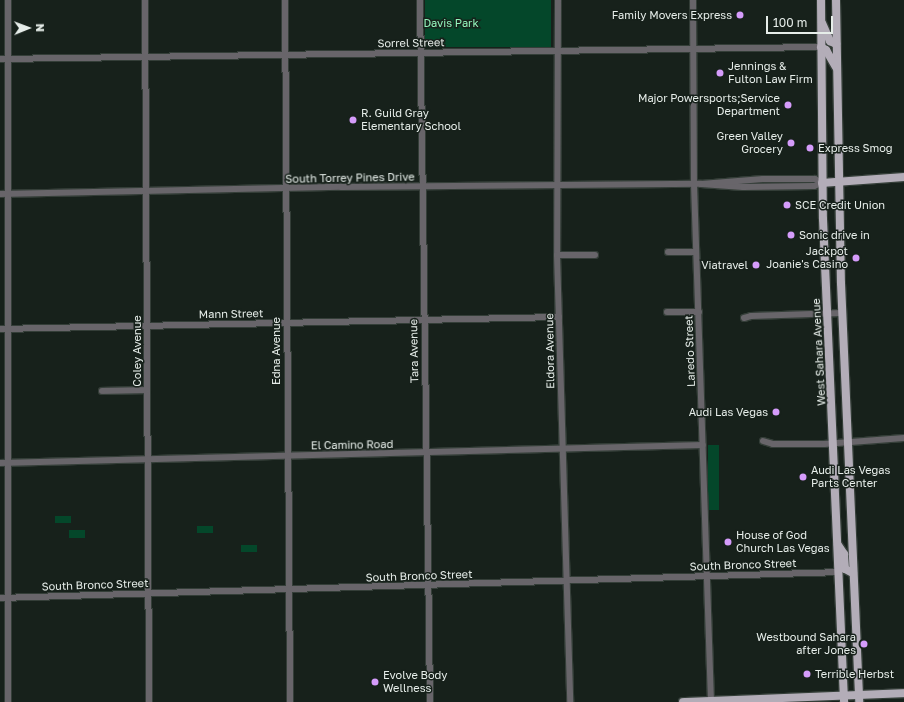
<!DOCTYPE html>
<html>
<head>
<meta charset="utf-8">
<style>
	body { margin:0 }
	#map { position:relative; width:904px; height:702px; overflow:hidden; background:#17211b; font-family:"Golos Text",sans-serif }
	div>[style] { position:absolute }
	[style*='--x'] { left:calc(var(--x)*1px); top:calc(var(--y)*1px); width:calc(var(--w)*1px); rotate:calc(var(--a)*1deg) }
	.green>* { inset:0; background:#04472a; transform-origin:0 0 }
	.roads { filter:drop-shadow(1px 0 #343e38) drop-shadow(-1px 0 #343e38) drop-shadow(0 1px #343e38) drop-shadow(0 -1px #343e38) }
	.minor>* { height:6px; margin:-3px; padding:0 3px; transform-origin:3px; border-radius:3px; background:#68656a }
	.major>* { height:8px; margin:-4px; padding:0 4px; transform-origin:4px; border-radius:4px; background:#b3adb8 }
	.dots>* { width:11px; height:11px; translate:-50% -50%; box-sizing:border-box; border:2px solid #17211b; border-radius:50% }
	span { translate:-50% -50%; white-space:nowrap; text-align:center; line-height:1.15; -webkit-text-stroke:3px #17211b; paint-order:stroke }
	.poi-label { font-size:11px; color:#e6ede9 }
	.right { translate:-100% -50%; text-align:right }
	.left { translate:0 -50%; text-align:left }
	.park-label { font-size:11px; color:#93f6bd }
	.street-label { font-size:11px; color:#e6ede9 }
	.north { position:absolute; left:8px; top:8px; width:40px; height:40px; -webkit-text-stroke:3px #17211b; paint-order:stroke; rotate:89deg; font-size:11px; font-weight:700; line-height:16px; text-align:center; color:#e6ede9 }
	.north::after { content:''; display:block; margin:auto; width:14px; height:18px; background:#e6ede9; clip-path:polygon(50% 0,100% 100%,50% 72%,0 100%) }
	.scale { position:absolute; left:766px; top:16px; width:67px; height:18px; box-sizing:border-box; border:2px solid #e6ede9; border-top:0; padding-left:5px; font-size:12px; line-height:14px; white-space:nowrap; color:#e6ede9; -webkit-text-stroke:3px #17211b; paint-order:stroke }
</style>
</head>
<body>
<div id="map">
	<div class="green">
		<i style="left:425px;top:0;width:126px;height:47px"></i>
		<i style="left:708px;top:445px;width:11px;height:65px"></i>
		<i style="left:55px;top:516px;width:16px;height:7px"></i>
		<i style="left:197px;top:526px;width:16px;height:7px"></i>
		<i style="left:69px;top:530px;width:16px;height:8px"></i>
		<i style="left:241px;top:545px;width:16px;height:7px"></i>
	</div>
	<div class="roads">
		<div class="minor">
			<i style="--x:145;--y:0;--w:702;--a:89.67"></i>
			<i style="--x:285;--y:0;--w:702;--a:89.59"></i>
			<i style="--x:420;--y:0;--w:702;--a:89.18"></i>
			<i style="--x:558;--y:0;--w:255;--a:90.2"></i>
			<i style="--x:557;--y:255;--w:447;--a:88.3"></i>
			<i style="--x:693;--y:0;--w:184;--a:89.7"></i>
			<i style="--x:694;--y:184;--w:517;--a:88.12"></i>
			<i style="--x:0;--y:59;--w:821;--a:-0.84"></i>
			<i style="--x:701;--y:184;--w:42;--a:4.1"></i>
			<i style="--x:743;--y:187;--w:71;--a:-0.8"></i>
			<i style="--x:814;--y:186;--w:9;--a:-21"></i>
			<i style="--x:0;--y:194;--w:341;--a:-1.2"></i>
			<i style="--x:341;--y:187;--w:360;--a:-0.5"></i>
			<i style="--x:701;--y:184;--w:62;--a:-4.6"></i>
			<i style="--x:763;--y:179;--w:52;--a:0"></i>
			<i style="--x:815;--y:179;--w:8;--a:30"></i>
			<i style="--x:668;--y:252;--w:28;--a:0"></i>
			<i style="--x:557;--y:255;--w:38;--a:0"></i>
			<i style="--x:667;--y:312;--w:32;--a:0"></i>
			<i style="--x:744;--y:318;--w:7;--a:-16"></i>
			<i style="--x:751;--y:316;--w:91;--a:-1.9"></i>
			<i style="--x:0;--y:329;--w:559;--a:-1.23"></i>
			<i style="--x:102;--y:391;--w:45;--a:-1.3"></i>
			<i style="--x:763;--y:441;--w:10;--a:17"></i>
			<i style="--x:773;--y:444;--w:51;--a:0"></i>
			<i style="--x:824;--y:444;--w:80;--a:-4.3"></i>
			<i style="--x:0;--y:463;--w:703;--a:-1.47"></i>
			<i style="--x:0;--y:598;--w:839;--a:-1.77"></i>
			<i style="--x:8;--y:702;--w:702;--a:-90"></i>
		</div>
		<div class="major">
			<i style="--x:821;--y:0;--w:219;--a:89.5"></i>
			<i style="--x:823;--y:219;--w:483;--a:87.5"></i>
			<i style="--x:836;--y:0;--w:283;--a:89"></i>
			<i style="--x:841;--y:283;--w:419;--a:87.5"></i>
			<i style="--x:822;--y:23;--w:20;--a:66"></i>
			<i style="--x:830;--y:41;--w:7;--a:27"></i>
			<i style="--x:821;--y:47;--w:6;--a:31"></i>
			<i style="--x:826;--y:50;--w:20;--a:60"></i>
			<i style="--x:822;--y:183;--w:82;--a:-4.2"></i>
			<i style="--x:838;--y:545;--w:11;--a:56"></i>
			<i style="--x:844;--y:554;--w:15;--a:86"></i>
			<i style="--x:845;--y:569;--w:9;--a:27"></i>
			<i style="--x:683;--y:702;--w:221;--a:-2.3"></i>
		</div>
	</div>
	<div class="dots">
		<i style="left:740px;top:15px;background:#d59cfb"></i>
		<i style="left:720px;top:73px;background:#d59cfb"></i>
		<i style="left:788px;top:105px;background:#d59cfb"></i>
		<i style="left:353px;top:120px;background:#d59cfb"></i>
		<i style="left:791px;top:143px;background:#d59cfb"></i>
		<i style="left:810px;top:148px;background:#d59cfb"></i>
		<i style="left:787px;top:205px;background:#d59cfb"></i>
		<i style="left:791px;top:235px;background:#d59cfb"></i>
		<i style="left:856px;top:258px;background:#d59cfb"></i>
		<i style="left:756px;top:265px;background:#d59cfb"></i>
		<i style="left:776px;top:412px;background:#d59cfb"></i>
		<i style="left:803px;top:477px;background:#d59cfb"></i>
		<i style="left:728px;top:542px;background:#d59cfb"></i>
		<i style="left:864px;top:644px;background:#d59cfb"></i>
		<i style="left:807px;top:674px;background:#d59cfb"></i>
		<i style="left:375px;top:682px;background:#d59cfb"></i>
	</div>
	<div class="poi-label">
		<span class="right" style="left:732px;top:15px">Family Movers Express</span>
		<span class="left" style="left:728px;top:73px">Jennings &amp;<br>Fulton Law Firm</span>
		<span class="right" style="left:780px;top:105px">Major Powersports;Service<br>Department</span>
		<span class="left" style="left:361px;top:120px">R. Guild Gray<br>Elementary School</span>
		<span class="right" style="left:783px;top:143px">Green Valley<br>Grocery</span>
		<span class="left" style="left:818px;top:148px">Express Smog</span>
		<span class="left" style="left:795px;top:205px">SCE Credit Union</span>
		<span class="left" style="left:799px;top:235px">Sonic drive in</span>
		<span class="right" style="left:848px;top:258px">Jackpot<br>Joanie's Casino</span>
		<span class="right" style="left:748px;top:265px">Viatravel</span>
		<span class="right" style="left:768px;top:412px">Audi Las Vegas</span>
		<span class="left" style="left:811px;top:477px">Audi Las Vegas<br>Parts Center</span>
		<span class="left" style="left:736px;top:542px">House of God<br>Church Las Vegas</span>
		<span class="right" style="left:856px;top:644px">Westbound Sahara<br>after Jones</span>
		<span class="left" style="left:815px;top:674px">Terrible Herbst</span>
		<span class="left" style="left:383px;top:682px">Evolve Body<br>Wellness</span>
	</div>
	<div class="park-label">
		<span style="left:451px;top:23px">Davis Park</span>
	</div>
	<div class="street-label">
		<span style="left:411px;top:43px;rotate:-1deg">Sorrel Street</span>
		<span style="left:350px;top:178px;rotate:-1deg">South Torrey Pines Drive</span>
		<span style="left:231px;top:314px;rotate:-1deg">Mann Street</span>
		<span style="left:137px;top:351px;rotate:-90deg">Coley Avenue</span>
		<span style="left:276px;top:351px;rotate:-90deg">Edna Avenue</span>
		<span style="left:414px;top:351px;rotate:-91deg">Tara Avenue</span>
		<span style="left:550px;top:351px;rotate:-91deg">Eldora Avenue</span>
		<span style="left:690px;top:351px;rotate:-92deg">Laredo Street</span>
		<span style="left:819px;top:352px;rotate:-93deg">West Sahara Avenue</span>
		<span style="left:352px;top:445px;rotate:-1deg">El Camino Road</span>
		<span style="left:743px;top:565px;rotate:-2deg">South Bronco Street</span>
		<span style="left:419px;top:576px;rotate:-2deg">South Bronco Street</span>
		<span style="left:95px;top:585px;rotate:-2deg">South Bronco Street</span>
	</div>
	<div class="north">N</div>
	<div class="scale">100 m</div>
</div>
</body>
</html>
